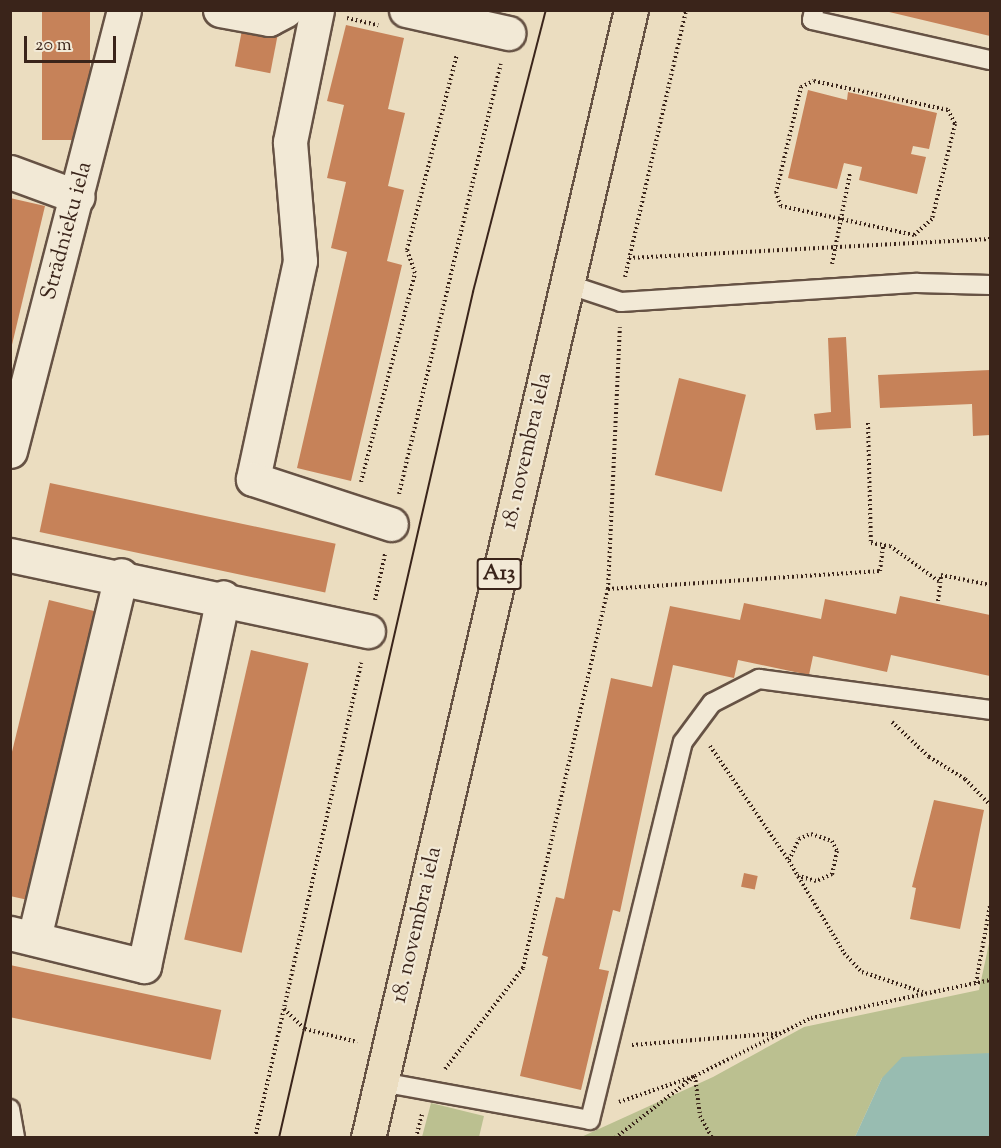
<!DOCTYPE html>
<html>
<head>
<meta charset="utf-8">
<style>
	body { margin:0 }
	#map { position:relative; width:1001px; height:1148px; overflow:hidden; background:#ebddc0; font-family:"Sorts Mill Goudy",serif }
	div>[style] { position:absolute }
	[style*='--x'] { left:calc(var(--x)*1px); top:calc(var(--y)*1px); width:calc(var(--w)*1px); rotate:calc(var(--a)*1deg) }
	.green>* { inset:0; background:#bbc090 }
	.water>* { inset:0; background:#98bcb1 }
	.building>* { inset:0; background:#c68259; transform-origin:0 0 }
	.path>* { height:4px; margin-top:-2px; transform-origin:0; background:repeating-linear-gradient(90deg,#3a241a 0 1.5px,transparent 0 4.5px) }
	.roads { filter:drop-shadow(2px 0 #665244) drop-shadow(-2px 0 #665244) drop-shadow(0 2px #665244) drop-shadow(0 -2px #665244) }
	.lane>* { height:18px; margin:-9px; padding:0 9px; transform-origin:9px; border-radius:9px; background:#f2e9d6 }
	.street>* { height:33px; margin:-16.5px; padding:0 16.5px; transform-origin:16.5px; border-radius:16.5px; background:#f2e9d6 }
	.primary>* { height:33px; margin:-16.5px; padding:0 16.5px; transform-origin:16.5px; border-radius:16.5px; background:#ebddc0 }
	.tram>* { height:1.5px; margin:-0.75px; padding:0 0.75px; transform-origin:0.75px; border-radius:0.75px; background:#3a241a }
	span { translate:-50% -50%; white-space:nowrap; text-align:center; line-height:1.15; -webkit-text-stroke:4.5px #f2e9d6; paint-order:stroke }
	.shield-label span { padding:2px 4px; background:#f2e9d6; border:2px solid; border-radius:4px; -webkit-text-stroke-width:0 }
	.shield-label { font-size:21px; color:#3a241a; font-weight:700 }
	.street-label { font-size:22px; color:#3a241a }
	.frame { position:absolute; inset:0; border:12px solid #3a241a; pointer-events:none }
	.scale { position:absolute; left:24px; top:36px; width:92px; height:27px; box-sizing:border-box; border:3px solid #3a241a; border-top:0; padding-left:8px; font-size:18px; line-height:21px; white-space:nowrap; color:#3a241a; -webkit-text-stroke:4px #f2e9d6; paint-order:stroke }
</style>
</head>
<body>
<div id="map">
	<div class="green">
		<i style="clip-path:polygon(990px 939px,990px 1053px,882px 1078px,855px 1137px,579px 1138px,713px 1077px,804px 1027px,979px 990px)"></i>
		<i style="clip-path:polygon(431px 1103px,484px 1116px,479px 1137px,422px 1137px)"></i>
	</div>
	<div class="water">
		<i style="clip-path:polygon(990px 1053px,990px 1137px,855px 1137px,882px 1078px,902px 1057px)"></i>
	</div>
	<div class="building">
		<i style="left:42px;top:10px;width:48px;height:130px"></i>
		<i style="clip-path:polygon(990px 10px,990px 36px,885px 11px,885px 10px)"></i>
		<i style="clip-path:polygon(346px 25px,404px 38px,388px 109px,405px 113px,388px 186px,404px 190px,387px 261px,402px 265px,351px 481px,297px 468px,347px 252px,331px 248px,346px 182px,327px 178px,344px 105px,327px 101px)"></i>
		<i style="left:242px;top:30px;width:36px;height:37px;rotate:11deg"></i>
		<i style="clip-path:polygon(808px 90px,847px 100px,848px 92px,937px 113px,929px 149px,913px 146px,911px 154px,926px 157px,917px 194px,859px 180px,862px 167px,844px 163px,837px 189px,788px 178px)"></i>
		<i style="clip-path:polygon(10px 198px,45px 206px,11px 349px,10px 349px)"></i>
		<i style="clip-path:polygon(846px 337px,851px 428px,816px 430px,814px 414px,831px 412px,828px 338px)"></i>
		<i style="clip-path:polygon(990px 370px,990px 435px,973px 436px,972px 404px,880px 408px,878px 375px)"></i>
		<i style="left:679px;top:378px;width:69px;height:100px;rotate:14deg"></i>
		<i style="left:50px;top:483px;width:292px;height:50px;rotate:12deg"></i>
		<i style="clip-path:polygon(900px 596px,990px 615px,990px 676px,891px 655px,887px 672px,813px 656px,809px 675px,738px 660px,734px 678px,673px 665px,620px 912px,613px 910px,599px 969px,609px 971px,581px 1090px,520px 1076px,548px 957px,542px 955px,556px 897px,564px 899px,611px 678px,652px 687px,670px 606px,740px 620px,744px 603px,821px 619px,825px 599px,896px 614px)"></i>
		<i style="clip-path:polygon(49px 600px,98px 612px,28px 900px,10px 896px,10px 760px)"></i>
		<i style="left:251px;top:650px;width:59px;height:297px;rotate:13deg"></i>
		<i style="clip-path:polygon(934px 800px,984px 810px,960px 929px,910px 919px,916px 888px,912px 887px)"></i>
		<i style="left:744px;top:873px;width:14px;height:14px;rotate:12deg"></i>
		<i style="left:10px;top:965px;width:216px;height:51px;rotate:12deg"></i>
	</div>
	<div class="path">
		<i style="--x:347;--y:18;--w:32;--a:13"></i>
		<i style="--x:814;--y:81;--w:137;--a:12.2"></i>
		<i style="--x:948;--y:110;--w:16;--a:63"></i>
		<i style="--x:955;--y:124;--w:98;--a:103.6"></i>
		<i style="--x:932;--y:219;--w:24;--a:138"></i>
		<i style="--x:914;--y:235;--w:136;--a:-167.7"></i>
		<i style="--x:781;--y:206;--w:14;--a:-111"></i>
		<i style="--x:776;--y:193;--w:109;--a:-76.7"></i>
		<i style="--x:801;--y:87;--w:14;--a:-25"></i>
		<i style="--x:629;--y:258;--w:361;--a:-3"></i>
		<i style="--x:832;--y:264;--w:93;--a:-78.8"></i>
		<i style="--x:625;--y:277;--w:274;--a:-77.1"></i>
		<i style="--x:868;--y:423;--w:120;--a:88.6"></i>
		<i style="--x:871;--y:543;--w:19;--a:9"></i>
		<i style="--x:890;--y:546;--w:62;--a:35.8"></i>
		<i style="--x:361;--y:482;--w:216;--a:-75.5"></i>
		<i style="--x:415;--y:273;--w:24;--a:-109"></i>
		<i style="--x:407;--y:250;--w:202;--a:-75.7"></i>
		<i style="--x:399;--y:494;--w:442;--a:-76.7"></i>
		<i style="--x:608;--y:589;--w:273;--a:-3.8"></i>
		<i style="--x:880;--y:571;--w:26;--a:-83"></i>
		<i style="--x:375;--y:600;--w:47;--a:-77.7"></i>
		<i style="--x:938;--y:601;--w:26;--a:-83"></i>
		<i style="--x:941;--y:575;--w:50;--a:11.5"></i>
		<i style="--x:892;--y:722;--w:51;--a:43.4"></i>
		<i style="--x:929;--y:757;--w:42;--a:31.4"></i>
		<i style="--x:965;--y:779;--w:36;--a:46"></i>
		<i style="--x:710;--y:746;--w:140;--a:55.5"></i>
		<i style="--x:789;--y:861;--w:107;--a:59.1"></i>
		<i style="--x:844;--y:953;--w:26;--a:47"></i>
		<i style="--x:862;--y:972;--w:64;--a:18.2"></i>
		<i style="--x:789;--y:860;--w:23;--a:-65"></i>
		<i style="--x:799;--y:839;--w:13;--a:-23"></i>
		<i style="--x:811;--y:834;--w:22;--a:18"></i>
		<i style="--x:832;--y:841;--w:11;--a:63"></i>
		<i style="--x:837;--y:851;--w:24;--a:102"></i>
		<i style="--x:832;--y:874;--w:17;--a:156"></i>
		<i style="--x:816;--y:881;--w:19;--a:-164"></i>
		<i style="--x:976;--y:983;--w:79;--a:-79.8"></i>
		<i style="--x:284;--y:1009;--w:29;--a:44"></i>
		<i style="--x:305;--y:1029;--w:54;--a:14"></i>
		<i style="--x:632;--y:1045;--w:148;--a:-4.6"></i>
		<i style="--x:445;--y:1069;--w:128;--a:-52.3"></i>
		<i style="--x:523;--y:968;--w:388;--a:-77.4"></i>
		<i style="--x:608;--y:589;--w:262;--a:-87.4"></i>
		<i style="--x:619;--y:1102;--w:80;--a:-18.9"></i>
		<i style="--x:695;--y:1076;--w:40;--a:82.9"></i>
		<i style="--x:700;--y:1116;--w:25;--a:61"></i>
		<i style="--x:255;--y:1138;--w:487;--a:-77.4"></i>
		<i style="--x:416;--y:1138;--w:25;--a:-76"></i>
		<i style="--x:615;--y:1138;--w:101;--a:-37.8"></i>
		<i style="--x:695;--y:1076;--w:130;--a:-26.6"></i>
		<i style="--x:811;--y:1018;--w:183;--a:-12"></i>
	</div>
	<div class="roads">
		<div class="lane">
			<i style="--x:814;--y:10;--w:10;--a:101"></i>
			<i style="--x:812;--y:20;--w:182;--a:12.7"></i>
			<i style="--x:567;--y:284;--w:57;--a:18.4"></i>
			<i style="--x:621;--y:302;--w:297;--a:-3.7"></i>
			<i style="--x:917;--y:283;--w:73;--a:1.6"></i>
			<i style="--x:381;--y:1082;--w:212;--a:10.3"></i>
			<i style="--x:590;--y:1120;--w:389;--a:-76.2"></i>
			<i style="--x:683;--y:742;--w:49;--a:-53.4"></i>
			<i style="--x:712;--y:703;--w:53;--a:-27.1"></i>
			<i style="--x:759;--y:679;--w:233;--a:7.6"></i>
			<i style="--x:10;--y:1109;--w:29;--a:80"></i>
		</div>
		<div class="street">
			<i style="--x:220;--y:10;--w:50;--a:10.4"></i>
			<i style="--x:269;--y:19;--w:19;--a:-28"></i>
			<i style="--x:317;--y:10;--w:135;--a:101.6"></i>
			<i style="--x:290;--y:142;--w:119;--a:85.2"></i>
			<i style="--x:300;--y:261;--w:223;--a:102.2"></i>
			<i style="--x:253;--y:479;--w:145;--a:18.1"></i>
			<i style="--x:406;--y:10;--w:105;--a:12.7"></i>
			<i style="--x:10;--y:172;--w:72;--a:20.2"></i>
			<i style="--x:10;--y:451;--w:455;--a:-75.5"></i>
			<i style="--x:10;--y:555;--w:366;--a:12"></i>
			<i style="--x:10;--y:933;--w:138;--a:13.8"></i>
			<i style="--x:144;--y:966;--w:377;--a:-77.9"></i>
			<i style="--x:34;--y:938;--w:373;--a:-76.5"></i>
		</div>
		<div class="primary">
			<i style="--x:368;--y:1138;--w:1158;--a:-76.88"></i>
		</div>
	</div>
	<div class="tram">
		<i style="--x:279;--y:1138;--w:868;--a:-77.08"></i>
		<i style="--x:473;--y:292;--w:291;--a:-75.5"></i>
	</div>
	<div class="shield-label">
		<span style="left:499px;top:574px">A13</span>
	</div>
	<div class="street-label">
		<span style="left:68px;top:231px;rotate:-75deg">Strādnieku iela</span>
		<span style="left:528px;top:451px;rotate:-77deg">18. novembra iela</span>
		<span style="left:418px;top:925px;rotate:-77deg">18. novembra iela</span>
	</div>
	<div class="frame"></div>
	<div class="scale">20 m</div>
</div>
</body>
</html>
